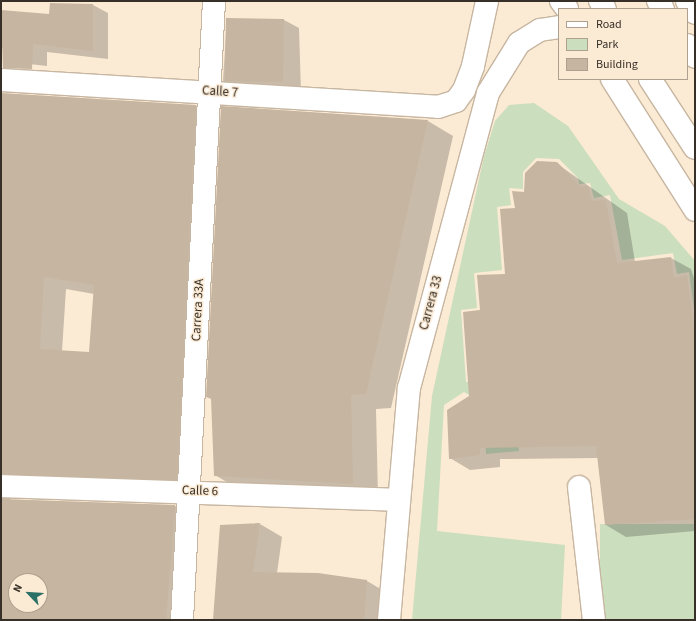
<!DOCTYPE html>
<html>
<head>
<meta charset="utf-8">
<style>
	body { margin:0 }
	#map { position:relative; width:696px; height:621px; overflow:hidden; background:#fbead4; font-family:"Source Sans 3",sans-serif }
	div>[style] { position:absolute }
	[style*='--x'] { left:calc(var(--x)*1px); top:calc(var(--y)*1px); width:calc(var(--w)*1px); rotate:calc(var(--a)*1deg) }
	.green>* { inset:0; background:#cbdebd; transform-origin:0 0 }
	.shadow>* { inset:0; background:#0003 }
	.building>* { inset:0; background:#c6b5a0; transform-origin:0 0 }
	.roads { filter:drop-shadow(1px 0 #c7b6a1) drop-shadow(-1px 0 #c7b6a1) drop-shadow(0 1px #c7b6a1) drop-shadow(0 -1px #c7b6a1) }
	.minor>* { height:22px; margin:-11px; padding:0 11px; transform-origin:11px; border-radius:11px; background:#fff }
	.major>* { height:22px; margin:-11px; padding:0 11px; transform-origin:11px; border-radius:11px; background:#fff }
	span { translate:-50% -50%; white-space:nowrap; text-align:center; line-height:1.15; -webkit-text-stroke:3px #fbead4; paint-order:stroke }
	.street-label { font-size:13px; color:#373028 }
	.frame { position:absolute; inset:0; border:2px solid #373028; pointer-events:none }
	.legend { position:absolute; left:558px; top:8px; width:130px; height:72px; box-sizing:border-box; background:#fbead4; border:1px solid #ada08f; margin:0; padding:5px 7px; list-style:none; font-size:12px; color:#373028 }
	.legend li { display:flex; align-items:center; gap:8px; height:20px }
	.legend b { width:20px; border:1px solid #ada08f }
	.north { position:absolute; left:8px; top:573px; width:40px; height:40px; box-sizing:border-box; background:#fbead4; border:1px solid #ada08f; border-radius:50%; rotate:295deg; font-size:11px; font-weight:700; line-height:16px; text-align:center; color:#373028 }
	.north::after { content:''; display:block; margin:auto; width:14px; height:18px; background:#2b7166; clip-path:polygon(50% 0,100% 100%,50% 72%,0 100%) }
</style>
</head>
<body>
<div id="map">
	<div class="green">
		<i style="clip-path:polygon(534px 103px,568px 126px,619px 199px,665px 226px,695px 261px,695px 317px,689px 272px,677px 274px,673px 253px,622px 260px,610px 195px,594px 198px,590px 183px,579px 184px,578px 178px,559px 159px,536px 158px,523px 172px,523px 189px,509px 188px,511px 205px,497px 207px,502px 270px,474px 273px,477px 308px,461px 310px,466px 382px,499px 382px,515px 404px,519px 451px,486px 454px,483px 403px,464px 392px,444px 405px,437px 531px,565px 545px,561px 620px,412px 620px,432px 396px,484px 156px,495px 121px,509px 105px)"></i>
		<i style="left:695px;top:524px;width:96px;height:95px;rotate:90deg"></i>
	</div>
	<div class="shadow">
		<i style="clip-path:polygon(93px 5px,108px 13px,108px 59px,47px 52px,47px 66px,20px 63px,1px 47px,2px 11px,50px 15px)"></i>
		<i style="clip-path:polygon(227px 19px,284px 20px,299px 28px,301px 93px,238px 89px,223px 81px)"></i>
		<i style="clip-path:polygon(evenodd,196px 106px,218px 118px,199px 492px,13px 492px,10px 500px,175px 506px,198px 519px,189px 620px,1px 620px,1px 115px,196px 106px,66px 289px,94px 294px,90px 353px,62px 351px,66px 289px,196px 106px,16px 581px,40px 581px,40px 605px,16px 605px,16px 581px)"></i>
		<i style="clip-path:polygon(428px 121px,453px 136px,391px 408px,376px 409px,378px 498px,240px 490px,215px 475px,213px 400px,207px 397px)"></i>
		<i style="clip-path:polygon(556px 163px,627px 213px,635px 262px,671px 258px,691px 269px,695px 281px,695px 531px,626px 537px,606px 525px,598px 458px,500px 459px,500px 467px,470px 470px,450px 458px,470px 397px,481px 311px,506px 275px,516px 209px,525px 193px)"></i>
		<i style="clip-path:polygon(260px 524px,282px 537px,277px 573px,318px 574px,367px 581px,389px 594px,387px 620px,195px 620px,214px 620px)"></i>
	</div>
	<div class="building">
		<i style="clip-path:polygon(50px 3px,93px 4px,93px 51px,33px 44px,32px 69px,3px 68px,1px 10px,49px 14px)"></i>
		<i style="left:226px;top:18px;width:58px;height:63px;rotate:1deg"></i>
		<i style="clip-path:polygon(evenodd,1px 93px,196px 105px,177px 480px,1px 474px,1px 93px,44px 277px,94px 285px,89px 352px,40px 349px,44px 277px)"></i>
		<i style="clip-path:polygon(221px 106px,428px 120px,366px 394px,351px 395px,353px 484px,214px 476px,211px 398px,206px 397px)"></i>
		<i style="clip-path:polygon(537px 161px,557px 162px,582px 187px,588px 186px,592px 201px,606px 200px,617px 263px,671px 257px,674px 278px,687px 275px,695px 337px,695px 519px,605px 525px,596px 446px,480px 448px,480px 455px,449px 459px,447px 410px,469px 396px,463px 312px,480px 310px,477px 275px,505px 274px,500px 209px,515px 208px,512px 191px,524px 192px,525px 173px)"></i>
		<i style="clip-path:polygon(evenodd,1px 499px,175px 505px,166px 620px,1px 620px,1px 499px,16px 581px,40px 581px,40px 605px,16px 605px,16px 581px)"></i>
		<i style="clip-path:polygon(260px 523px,253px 572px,318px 573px,367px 580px,364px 620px,213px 620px,220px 525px)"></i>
	</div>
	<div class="roads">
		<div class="minor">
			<i style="--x:561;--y:1;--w:10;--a:53"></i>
			<i style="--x:687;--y:1;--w:14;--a:56"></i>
			<i style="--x:612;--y:79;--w:155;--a:57.6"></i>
			<i style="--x:1;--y:80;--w:438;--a:3.5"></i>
			<i style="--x:438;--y:107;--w:19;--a:-18"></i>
			<i style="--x:456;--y:101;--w:14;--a:-54"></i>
			<i style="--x:464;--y:90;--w:26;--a:-69"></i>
			<i style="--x:473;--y:66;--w:66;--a:-77.8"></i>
			<i style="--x:1;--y:486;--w:398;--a:2"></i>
			<i style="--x:579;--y:487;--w:134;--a:83.6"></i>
			<i style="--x:182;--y:620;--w:620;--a:-87.04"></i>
			<i style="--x:389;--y:620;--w:233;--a:-85.1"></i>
			<i style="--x:409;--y:388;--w:305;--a:-75"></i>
			<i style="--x:488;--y:93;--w:59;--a:-58.2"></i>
			<i style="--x:519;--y:43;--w:25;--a:-32"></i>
			<i style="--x:540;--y:30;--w:19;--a:-9"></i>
		</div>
		<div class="major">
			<i style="--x:600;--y:1;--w:9;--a:58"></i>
			<i style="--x:658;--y:1;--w:9;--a:58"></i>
			<i style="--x:687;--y:45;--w:14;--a:56"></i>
			<i style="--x:650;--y:79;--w:82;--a:56.9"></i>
		</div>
	</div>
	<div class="street-label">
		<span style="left:220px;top:92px;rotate:4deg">Calle 7</span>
		<span style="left:431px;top:303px;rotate:-75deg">Carrera 33</span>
		<span style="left:198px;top:310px;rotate:-87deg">Carrera 33A</span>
		<span style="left:200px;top:491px;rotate:2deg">Calle 6</span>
	</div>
	<div class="frame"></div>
	<ul class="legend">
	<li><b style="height:5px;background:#fff"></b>Road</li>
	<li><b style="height:11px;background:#cbdebd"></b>Park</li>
	<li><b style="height:11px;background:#c6b5a0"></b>Building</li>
	</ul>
	<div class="north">N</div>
</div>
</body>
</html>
